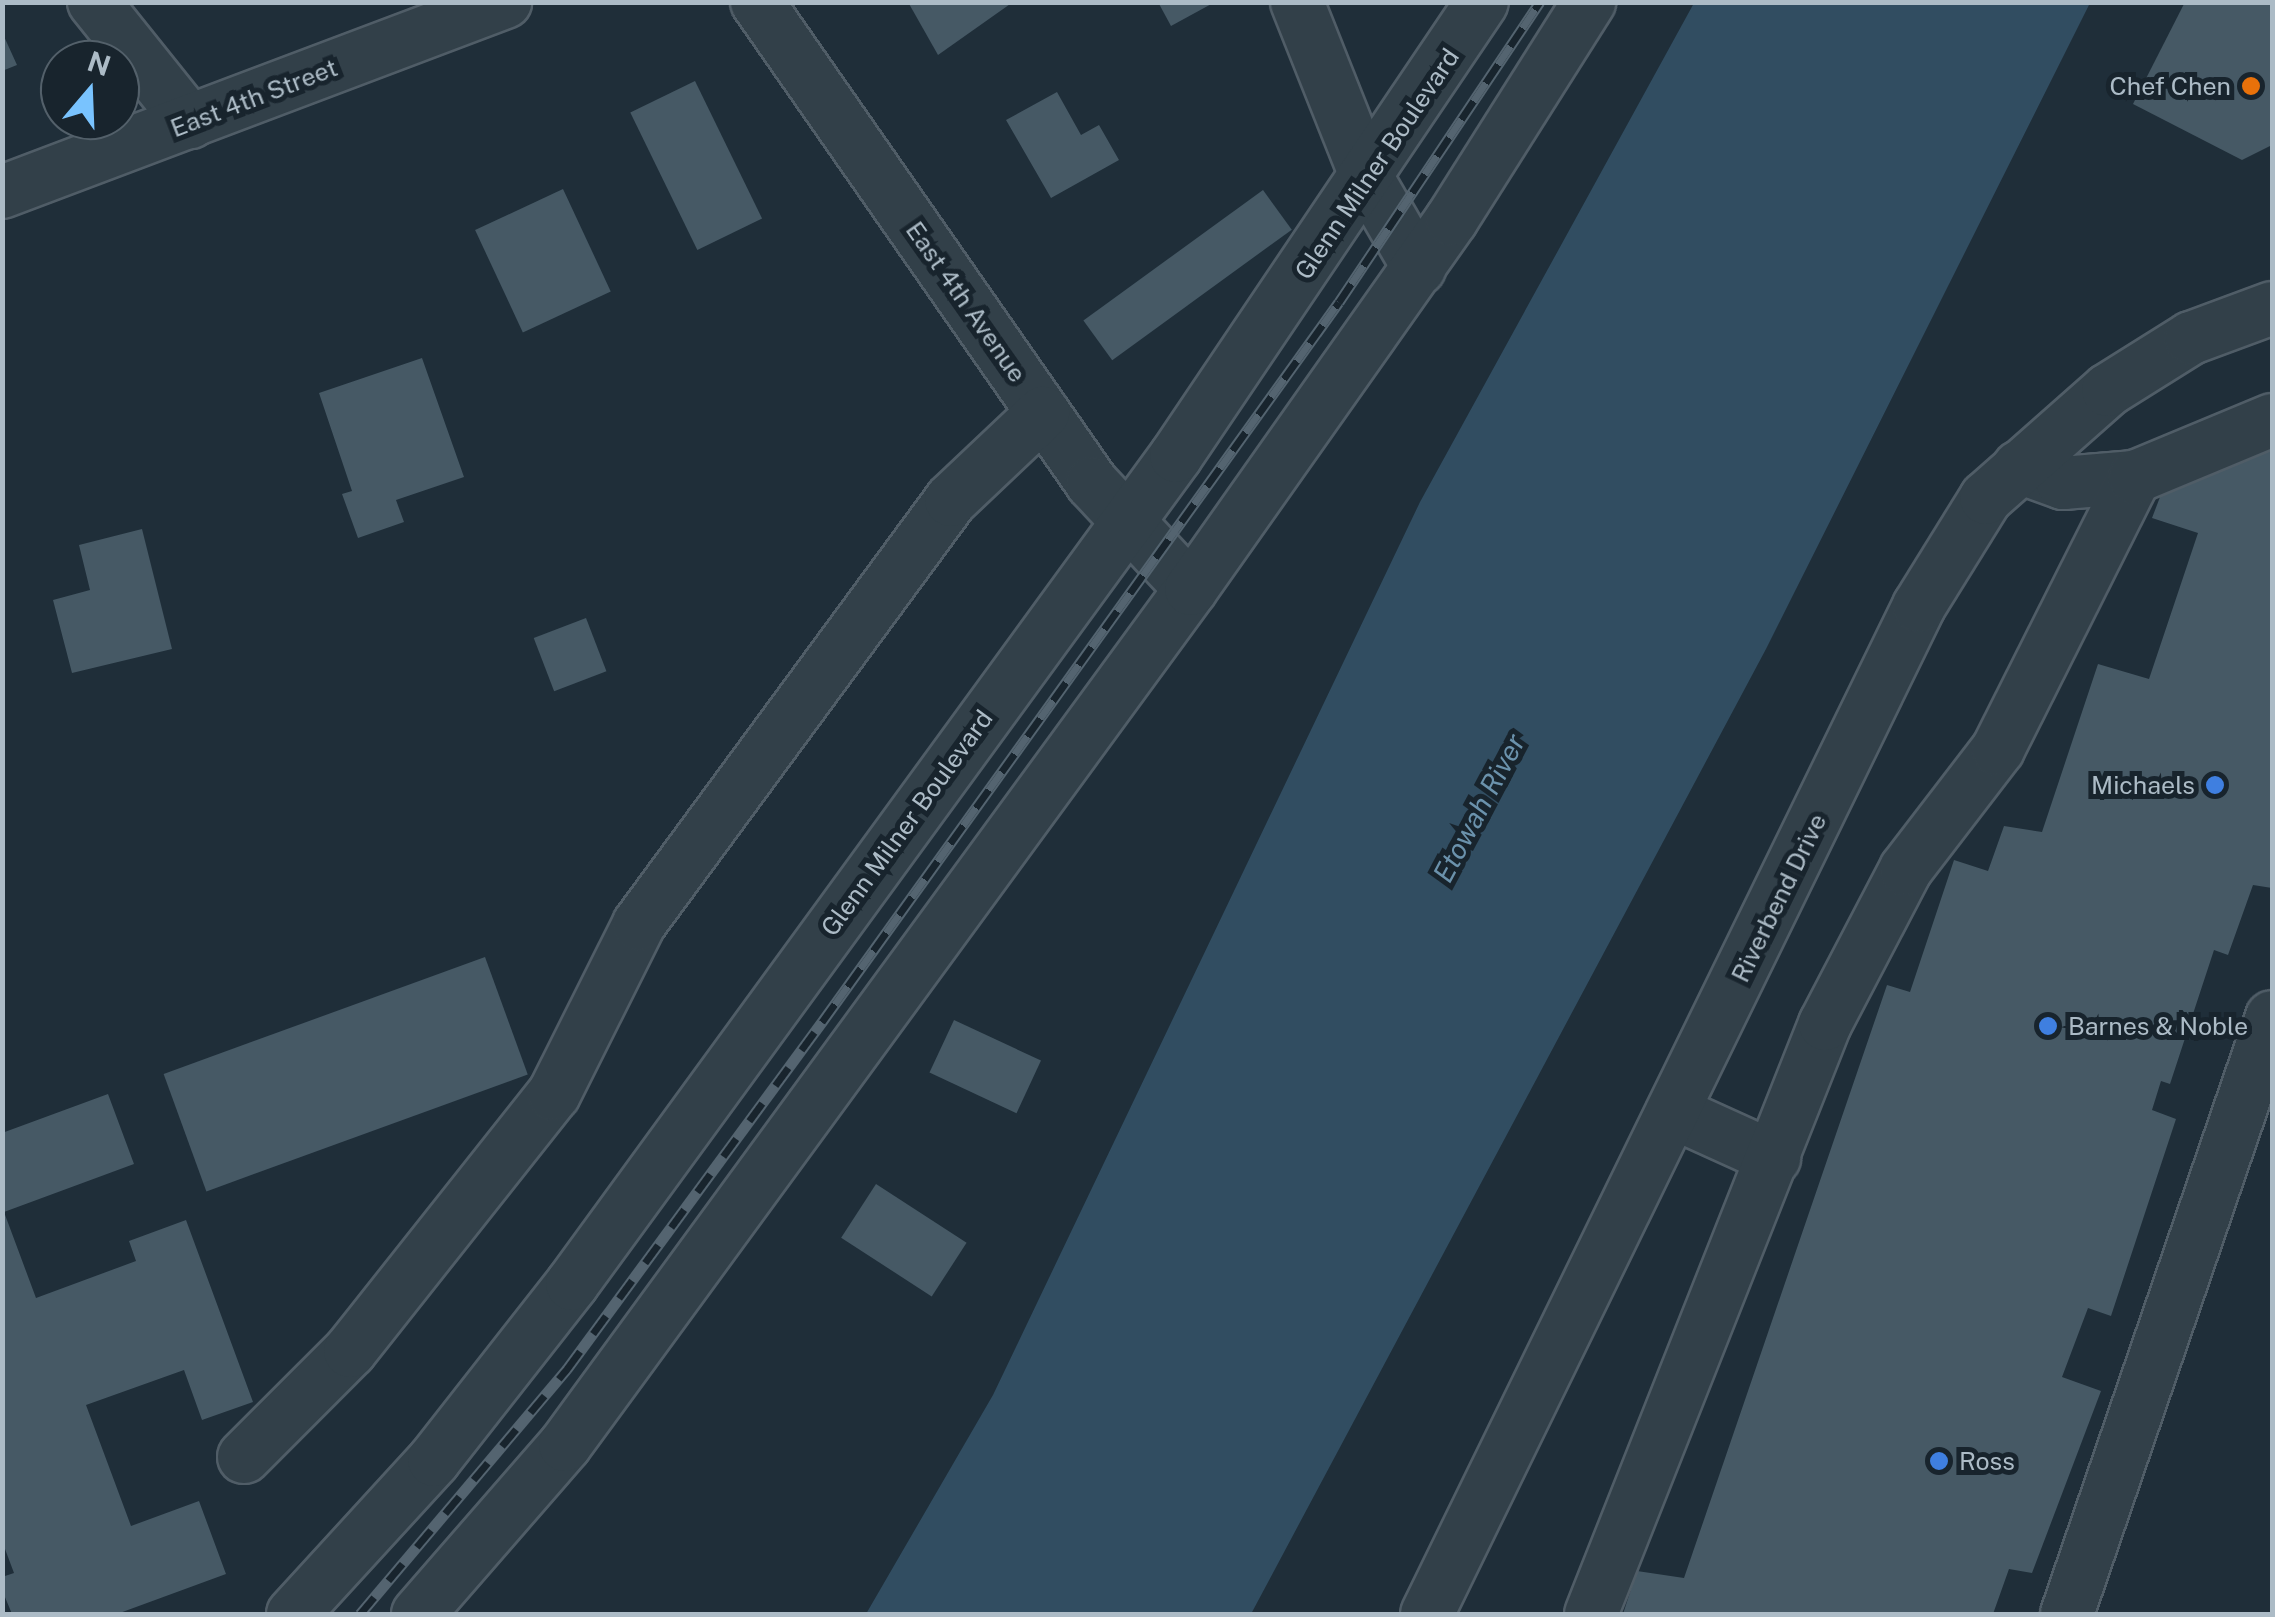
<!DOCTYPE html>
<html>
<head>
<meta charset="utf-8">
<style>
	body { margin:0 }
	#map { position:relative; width:2275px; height:1617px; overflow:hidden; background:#1f2e39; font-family:"Public Sans",sans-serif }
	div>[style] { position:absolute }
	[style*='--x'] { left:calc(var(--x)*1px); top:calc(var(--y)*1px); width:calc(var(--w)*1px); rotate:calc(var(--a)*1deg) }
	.water>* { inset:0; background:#314d61 }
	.building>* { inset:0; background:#465965; transform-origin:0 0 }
	.roads { filter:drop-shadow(2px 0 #505d67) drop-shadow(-2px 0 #505d67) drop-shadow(0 2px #505d67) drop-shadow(0 -2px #505d67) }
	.minor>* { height:52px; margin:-26px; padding:0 26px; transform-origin:26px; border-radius:26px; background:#324049 }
	.rail>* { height:11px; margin-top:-5.5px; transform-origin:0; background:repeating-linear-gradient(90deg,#18242d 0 22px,#546470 0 44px); box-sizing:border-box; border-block:2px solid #546470 }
	.dots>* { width:28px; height:28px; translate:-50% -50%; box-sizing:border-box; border:5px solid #18242d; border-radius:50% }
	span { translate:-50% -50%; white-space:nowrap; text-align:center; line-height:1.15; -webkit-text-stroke:10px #18242d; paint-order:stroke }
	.poi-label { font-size:25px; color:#acbbc6 }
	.right { translate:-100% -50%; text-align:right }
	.left { translate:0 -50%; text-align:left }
	.street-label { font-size:25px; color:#acbbc6 }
	.water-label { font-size:28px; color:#6b92ac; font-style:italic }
	.frame { position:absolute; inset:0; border:5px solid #acbbc6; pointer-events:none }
	.north { position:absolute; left:40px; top:40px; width:100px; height:100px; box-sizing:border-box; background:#18242d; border:2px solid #53606a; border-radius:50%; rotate:19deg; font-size:28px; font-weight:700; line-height:40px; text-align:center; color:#acbbc6 }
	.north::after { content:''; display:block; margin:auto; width:35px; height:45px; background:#79c3fe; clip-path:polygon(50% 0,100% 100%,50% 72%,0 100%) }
</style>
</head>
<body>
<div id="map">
	<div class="water">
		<i style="clip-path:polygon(1694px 3px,2090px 3px,1766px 649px,1251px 1614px,866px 1614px,993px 1395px,1420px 502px)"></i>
	</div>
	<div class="building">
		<i style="clip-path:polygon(908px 2px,1013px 2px,938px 55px)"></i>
		<i style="clip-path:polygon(1158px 2px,1215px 2px,1171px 26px)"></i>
		<i style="clip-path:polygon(2185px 2px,2272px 2px,2272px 145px,2242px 160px,2133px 104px)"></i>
		<i style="clip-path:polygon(2px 32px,17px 65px,2px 71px)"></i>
		<i style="left:695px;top:81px;width:153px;height:72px;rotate:64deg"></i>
		<i style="clip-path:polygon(1057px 92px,1081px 135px,1099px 125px,1119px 160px,1051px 198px,1006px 120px)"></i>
		<i style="left:563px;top:189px;width:113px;height:97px;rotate:65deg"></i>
		<i style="left:1263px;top:190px;width:49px;height:222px;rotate:54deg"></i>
		<i style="clip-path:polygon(422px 358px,464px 477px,396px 500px,404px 522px,358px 538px,342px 494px,352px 491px,319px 393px)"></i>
		<i style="clip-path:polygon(2272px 438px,2272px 888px,2253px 885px,2228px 955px,2214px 950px,2170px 1084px,2161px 1081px,2152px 1110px,2176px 1119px,2111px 1316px,2088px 1308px,2062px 1377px,2101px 1391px,2032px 1573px,2009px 1569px,1993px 1614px,1623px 1614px,1637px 1571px,1684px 1578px,1887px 985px,1910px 992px,1954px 860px,1988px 871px,2004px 826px,2042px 832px,2098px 664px,2149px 679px,2198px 533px,2152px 518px,2165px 484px)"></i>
		<i style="clip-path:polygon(142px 529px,172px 649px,72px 673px,53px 600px,90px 590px,79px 545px)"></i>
		<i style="left:586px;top:618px;width:57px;height:56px;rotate:69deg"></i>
		<i style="left:485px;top:957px;width:125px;height:342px;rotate:70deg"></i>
		<i style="left:954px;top:1020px;width:96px;height:58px;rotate:25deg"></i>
		<i style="clip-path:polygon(108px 1094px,134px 1164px,4px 1212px,36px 1298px,136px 1261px,129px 1241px,186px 1220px,253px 1402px,202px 1420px,184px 1370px,86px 1405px,131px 1526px,199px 1501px,226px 1574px,117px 1614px,12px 1614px,2px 1590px,2px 1577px,14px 1573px,2px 1541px,2px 1133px)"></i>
		<i style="left:876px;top:1184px;width:108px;height:64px;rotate:33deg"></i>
	</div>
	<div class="roads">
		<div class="minor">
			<i style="--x:94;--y:2;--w:154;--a:51.3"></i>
			<i style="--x:757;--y:2;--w:586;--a:55.14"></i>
			<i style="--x:1092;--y:483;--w:145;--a:47"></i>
			<i style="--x:1297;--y:2;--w:192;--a:68.3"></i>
			<i style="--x:1368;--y:180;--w:102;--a:59.9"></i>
			<i style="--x:2;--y:192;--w:538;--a:-20.69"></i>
			<i style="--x:2019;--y:467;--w:47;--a:20"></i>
			<i style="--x:2063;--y:483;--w:72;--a:-4.8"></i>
			<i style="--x:1675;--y:1113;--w:109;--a:24.4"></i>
			<i style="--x:244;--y:1457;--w:150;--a:-45"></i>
			<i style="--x:350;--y:1351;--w:328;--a:-51.6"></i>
			<i style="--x:554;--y:1094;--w:190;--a:-63.4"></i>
			<i style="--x:639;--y:924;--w:526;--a:-53.65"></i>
			<i style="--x:951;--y:500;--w:127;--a:-43.4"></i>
			<i style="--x:293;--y:1614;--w:209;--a:-47.5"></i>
			<i style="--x:434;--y:1460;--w:224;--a:-51.9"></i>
			<i style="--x:572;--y:1284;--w:1025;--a:-53.89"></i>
			<i style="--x:1176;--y:456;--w:547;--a:-56.02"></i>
			<i style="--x:418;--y:1614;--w:224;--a:-49"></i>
			<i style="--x:565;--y:1445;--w:1060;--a:-53.82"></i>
			<i style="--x:1191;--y:589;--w:453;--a:-54.8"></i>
			<i style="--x:1452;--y:219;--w:257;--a:-57.7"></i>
			<i style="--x:1427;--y:1614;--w:1122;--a:-63.98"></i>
			<i style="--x:1919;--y:606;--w:127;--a:-58.2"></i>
			<i style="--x:1986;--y:498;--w:163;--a:-41.5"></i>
			<i style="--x:2108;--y:390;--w:98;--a:-32.1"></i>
			<i style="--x:2191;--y:338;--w:86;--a:-20.3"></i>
			<i style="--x:1591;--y:1614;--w:635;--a:-68.37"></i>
			<i style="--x:1825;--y:1024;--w:175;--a:-62.4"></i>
			<i style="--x:1906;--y:869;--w:151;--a:-52.5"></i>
			<i style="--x:1998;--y:749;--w:305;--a:-63.3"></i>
			<i style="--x:2135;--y:477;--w:148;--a:-22.6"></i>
			<i style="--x:2067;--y:1614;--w:631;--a:-71.05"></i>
		</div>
	</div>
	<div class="rail">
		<i style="--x:360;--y:1614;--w:321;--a:-49.8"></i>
		<i style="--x:567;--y:1369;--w:431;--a:-53.7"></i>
		<i style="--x:822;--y:1022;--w:886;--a:-54.32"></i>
		<i style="--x:1339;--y:302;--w:361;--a:-56.2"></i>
	</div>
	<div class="dots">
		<i style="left:2251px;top:86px;background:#e8710a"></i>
		<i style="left:2215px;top:785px;background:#3f7fe0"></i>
		<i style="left:2048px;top:1026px;background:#3f7fe0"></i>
		<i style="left:1939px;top:1461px;background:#3f7fe0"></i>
	</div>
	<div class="poi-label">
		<span class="right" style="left:2231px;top:86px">Chef Chen</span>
		<span class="right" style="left:2195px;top:785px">Michaels</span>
		<span class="left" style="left:2068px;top:1026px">Barnes &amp; Noble</span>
		<span class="left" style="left:1959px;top:1461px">Ross</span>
	</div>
	<div class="street-label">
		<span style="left:254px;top:98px;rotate:-21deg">East 4th Street</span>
		<span style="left:1377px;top:164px;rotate:-56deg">Glenn Milner Boulevard</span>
		<span style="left:966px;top:302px;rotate:55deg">East 4th Avenue</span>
		<span style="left:907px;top:823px;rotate:-54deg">Glenn Milner Boulevard</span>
		<span style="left:1779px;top:898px;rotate:-64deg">Riverbend Drive</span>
	</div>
	<div class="water-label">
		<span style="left:1479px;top:808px;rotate:-62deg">Etowah River</span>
	</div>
	<div class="frame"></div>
	<div class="north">N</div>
</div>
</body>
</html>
